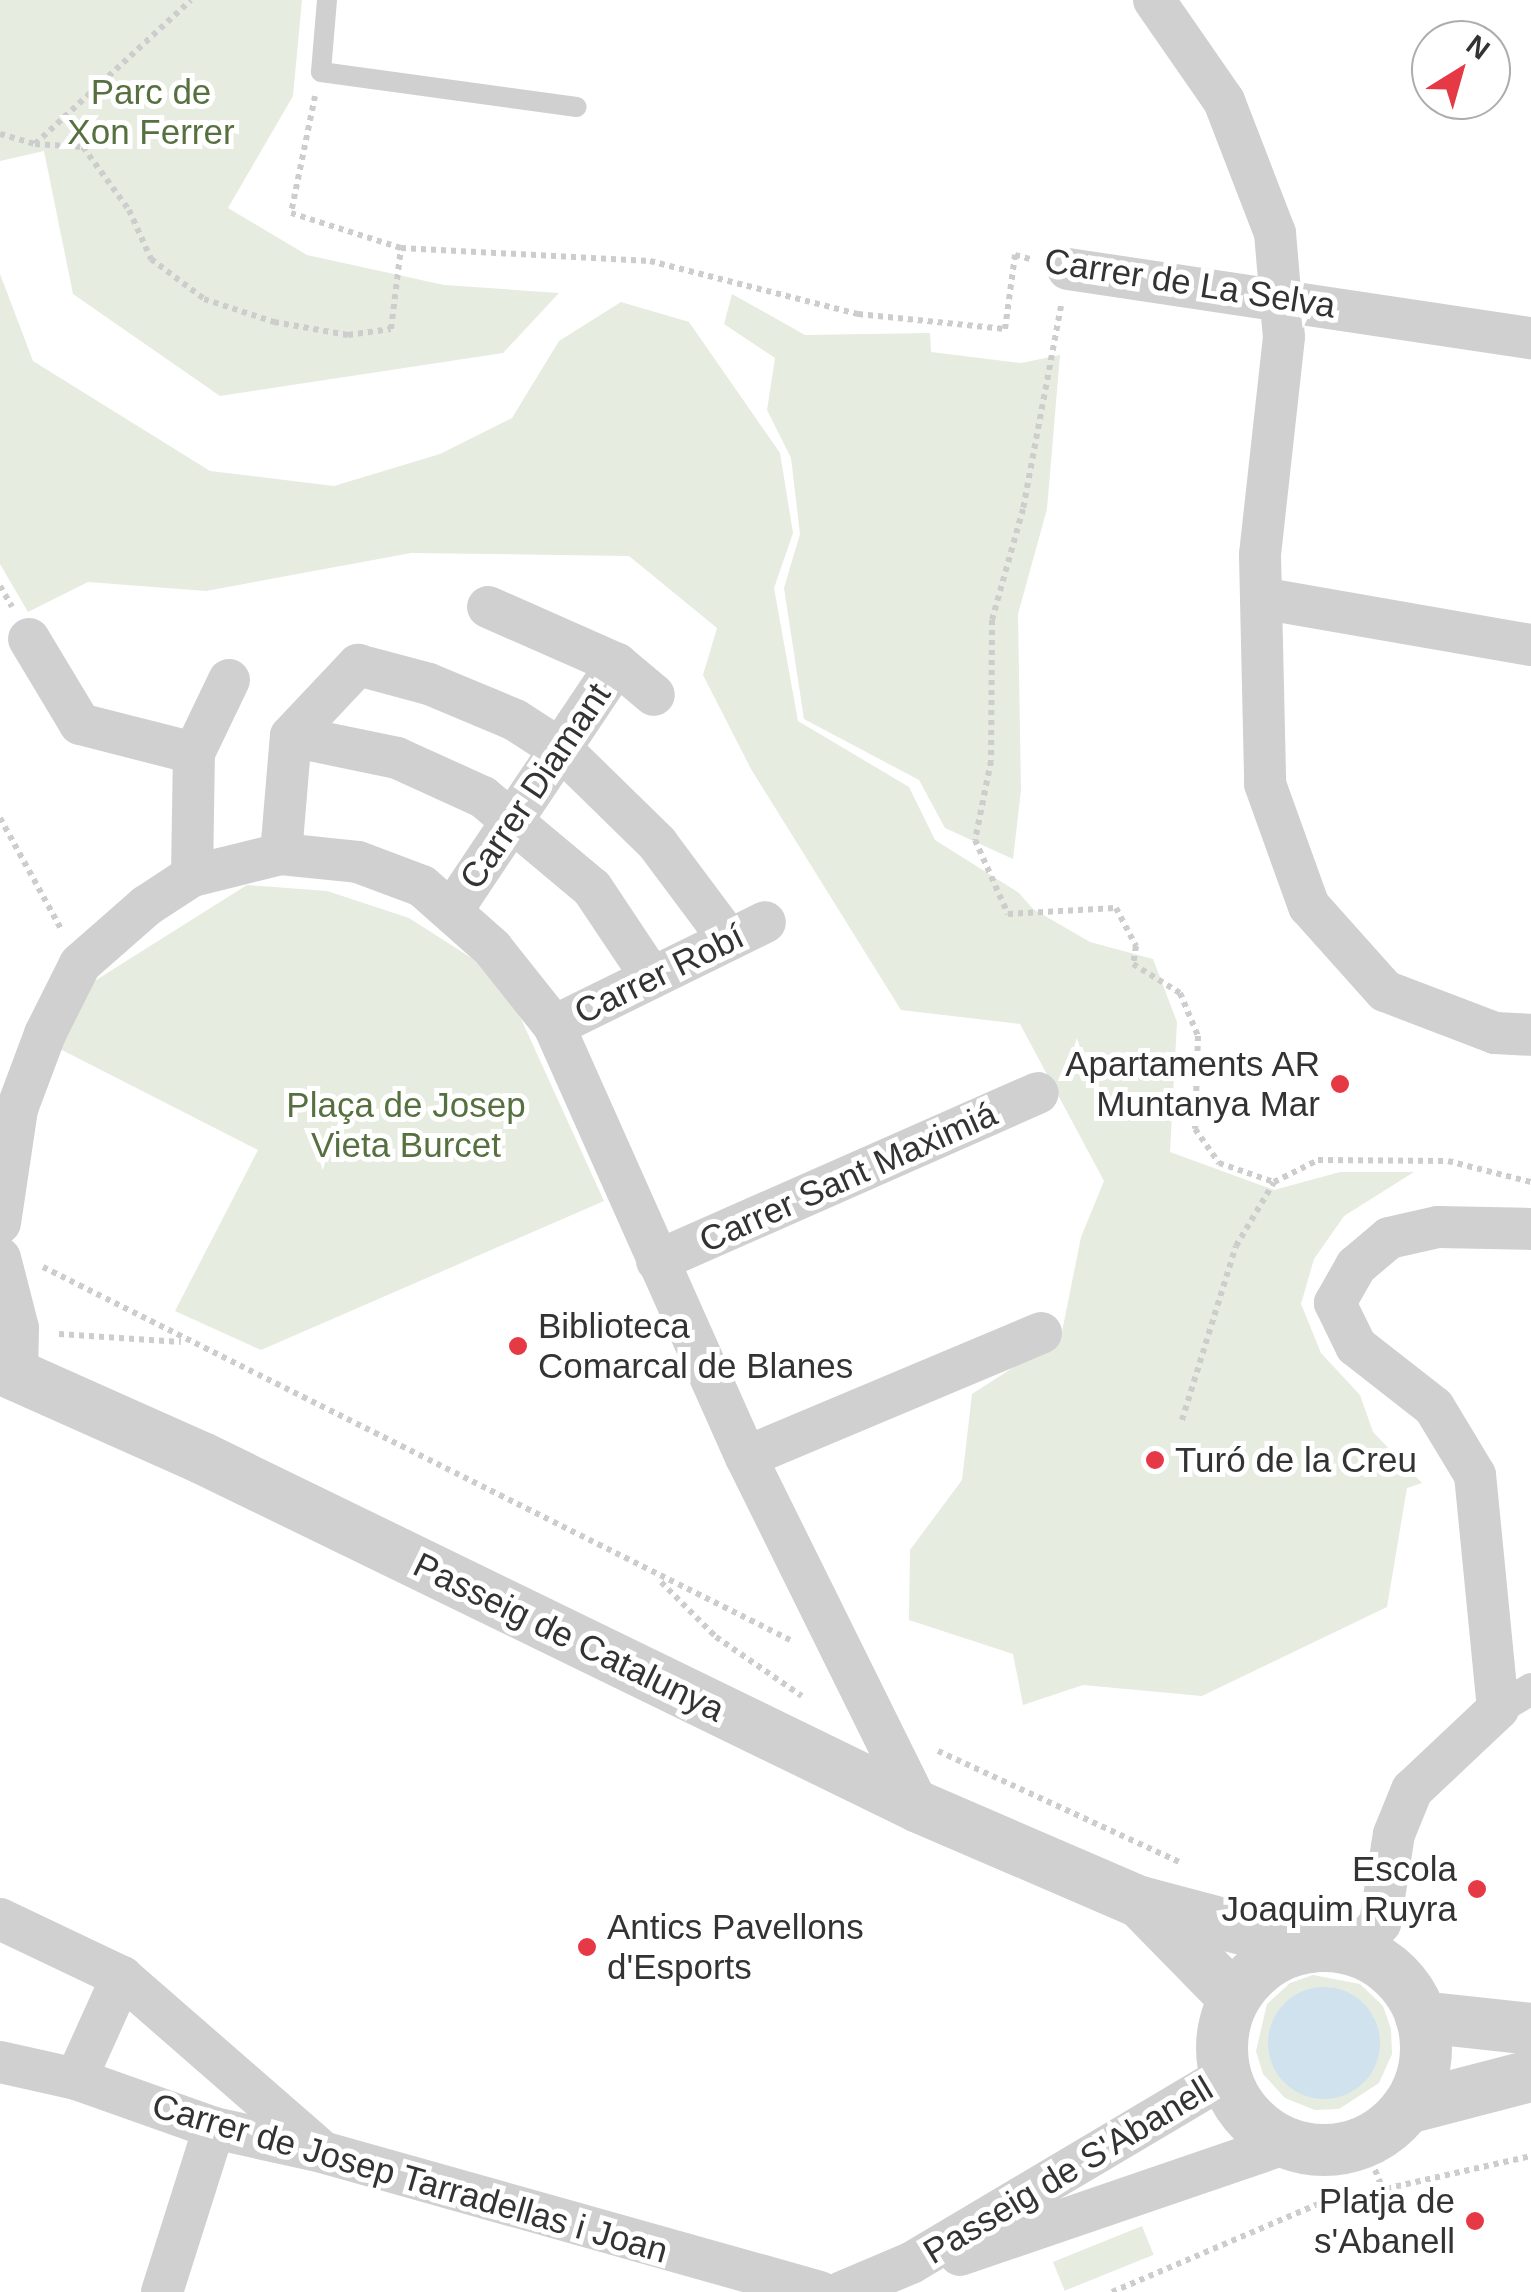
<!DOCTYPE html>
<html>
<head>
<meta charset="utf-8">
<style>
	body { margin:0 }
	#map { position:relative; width:1531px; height:2292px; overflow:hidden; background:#fff; font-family:Arial,sans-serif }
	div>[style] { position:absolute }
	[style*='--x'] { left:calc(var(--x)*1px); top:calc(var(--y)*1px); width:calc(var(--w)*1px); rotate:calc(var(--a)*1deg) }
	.green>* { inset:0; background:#e6ecdf; transform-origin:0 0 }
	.water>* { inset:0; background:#cfe2ee }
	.round { border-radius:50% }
	.path>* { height:6px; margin-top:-3px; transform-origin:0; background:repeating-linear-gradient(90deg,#cdcdcd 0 5px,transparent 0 10px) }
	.service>* { height:20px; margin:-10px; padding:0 10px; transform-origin:10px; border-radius:10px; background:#d0d0d0 }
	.pedestrian>* { height:32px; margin:-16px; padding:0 16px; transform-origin:16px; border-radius:16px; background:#d0d0d0 }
	.minor>* { height:42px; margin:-21px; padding:0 21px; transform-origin:21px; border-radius:21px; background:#d0d0d0 }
	.tertiary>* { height:52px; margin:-26px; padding:0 26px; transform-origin:26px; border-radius:26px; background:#d0d0d0 }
	.tertiary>.ring { margin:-26px; padding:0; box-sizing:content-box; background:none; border:52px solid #d0d0d0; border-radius:50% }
	.dots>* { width:28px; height:28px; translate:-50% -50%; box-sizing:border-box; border:5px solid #fff; border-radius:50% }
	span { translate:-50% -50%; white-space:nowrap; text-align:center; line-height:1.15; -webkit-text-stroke:10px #fff; paint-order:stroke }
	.park-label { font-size:35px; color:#56703f }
	.street-label { font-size:35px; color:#333 }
	.poi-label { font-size:35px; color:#333 }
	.right { translate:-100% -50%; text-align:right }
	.left { translate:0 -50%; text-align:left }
	.north { position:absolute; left:1411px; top:20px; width:100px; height:100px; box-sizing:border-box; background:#fff; border:2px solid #adadad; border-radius:50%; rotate:37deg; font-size:28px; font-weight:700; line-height:40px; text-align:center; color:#333 }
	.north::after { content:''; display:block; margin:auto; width:35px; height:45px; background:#e63946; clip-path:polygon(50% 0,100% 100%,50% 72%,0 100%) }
</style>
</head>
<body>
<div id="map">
	<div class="green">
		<i style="clip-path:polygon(0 0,302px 0,293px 96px,228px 208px,307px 255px,444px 285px,559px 293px,503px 353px,220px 396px,73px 294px,44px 151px,0 161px)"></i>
		<i style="clip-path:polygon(0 274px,33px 361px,210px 471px,334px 486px,440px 454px,512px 418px,559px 341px,621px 302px,689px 322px,780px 453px,793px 533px,774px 588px,798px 721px,909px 787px,935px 840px,1019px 893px,1033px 909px,1090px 942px,1153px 959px,1177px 1022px,1170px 1152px,1274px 1190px,1340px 1172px,1414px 1172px,1344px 1216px,1314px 1259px,1301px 1304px,1321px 1353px,1360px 1395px,1373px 1432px,1422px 1483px,1407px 1488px,1387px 1607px,1202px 1696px,1083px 1685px,1023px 1705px,1013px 1654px,909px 1620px,910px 1550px,962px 1480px,972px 1394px,1061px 1337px,1081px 1237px,1104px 1181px,1020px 1024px,901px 1010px,751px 769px,703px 675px,717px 628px,629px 556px,411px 553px,206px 591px,88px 582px,28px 612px,0 564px)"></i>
		<i style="clip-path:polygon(732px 294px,805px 335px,930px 333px,931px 352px,1021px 363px,1060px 355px,1047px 509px,1018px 614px,1021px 790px,1013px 859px,945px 828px,919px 780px,804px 719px,784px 588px,800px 534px,791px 458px,767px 410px,775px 358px,724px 324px)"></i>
		<i style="clip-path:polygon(247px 885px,327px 891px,409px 918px,473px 959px,512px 999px,604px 1201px,261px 1350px,175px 1311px,258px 1150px,56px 1047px,85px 987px)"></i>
		<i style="clip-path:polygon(evenodd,1313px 1975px,1360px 1984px,1383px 2006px,1391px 2029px,1392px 2054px,1379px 2083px,1339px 2109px,1315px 2110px,1285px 2098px,1263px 2074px,1256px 2051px,1267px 2004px,1290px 1983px,1313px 1975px,1329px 1987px,1362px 2002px,1374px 2017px,1326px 2099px,1290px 2087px,1311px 1989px,1329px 1987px)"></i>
		<i style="left:1142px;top:2226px;width:31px;height:96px;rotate:68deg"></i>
	</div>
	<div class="water">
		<i class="round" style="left:1268px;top:1987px;width:112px;height:112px"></i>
	</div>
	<div class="path">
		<i style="--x:315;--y:96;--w:119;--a:101.6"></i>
		<i style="--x:291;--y:213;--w:115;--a:17.7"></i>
		<i style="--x:401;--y:248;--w:249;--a:3"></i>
		<i style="--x:650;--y:261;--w:215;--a:14.3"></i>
		<i style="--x:858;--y:314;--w:148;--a:5.8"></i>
		<i style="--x:1005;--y:329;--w:75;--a:-82.3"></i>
		<i style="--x:1015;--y:255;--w:16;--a:15"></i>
		<i style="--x:0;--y:134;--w:36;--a:16"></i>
		<i style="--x:35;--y:144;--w:212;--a:-42.7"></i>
		<i style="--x:35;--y:144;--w:48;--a:3.6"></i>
		<i style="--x:83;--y:147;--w:78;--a:53.9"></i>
		<i style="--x:129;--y:210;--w:54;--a:65.8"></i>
		<i style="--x:151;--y:259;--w:66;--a:37"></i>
		<i style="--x:204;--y:299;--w:74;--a:18.2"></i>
		<i style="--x:274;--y:322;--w:75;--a:10"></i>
		<i style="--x:348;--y:335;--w:43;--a:-7.9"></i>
		<i style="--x:391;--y:329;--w:82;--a:-83"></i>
		<i style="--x:1061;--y:306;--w:207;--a:100.6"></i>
		<i style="--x:1023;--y:509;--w:115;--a:105.6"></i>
		<i style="--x:992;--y:620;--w:141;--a:90.4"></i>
		<i style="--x:991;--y:761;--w:81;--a:101.4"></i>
		<i style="--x:975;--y:840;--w:81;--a:66"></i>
		<i style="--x:1008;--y:914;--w:108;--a:-3.2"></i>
		<i style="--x:1116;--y:908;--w:43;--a:62.2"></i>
		<i style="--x:1136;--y:946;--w:18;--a:99"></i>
		<i style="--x:1133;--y:964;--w:55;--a:31.7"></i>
		<i style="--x:1180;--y:993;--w:47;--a:67.3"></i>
		<i style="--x:1198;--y:1036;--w:93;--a:91.8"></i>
		<i style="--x:1195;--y:1129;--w:42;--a:54.8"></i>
		<i style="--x:1219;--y:1163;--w:58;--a:19.1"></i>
		<i style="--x:0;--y:586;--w:24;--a:60"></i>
		<i style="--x:0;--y:818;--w:129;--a:61.2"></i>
		<i style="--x:43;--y:1267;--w:837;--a:26.53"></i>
		<i style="--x:59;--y:1334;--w:122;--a:3.8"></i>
		<i style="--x:1182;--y:1420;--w:182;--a:-72.8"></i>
		<i style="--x:1236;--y:1246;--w:74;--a:-59.3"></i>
		<i style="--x:1274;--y:1182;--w:49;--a:-26.6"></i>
		<i style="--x:1318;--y:1160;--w:130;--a:0.4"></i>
		<i style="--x:1448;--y:1161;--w:86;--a:14.2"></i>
		<i style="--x:661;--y:1582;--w:78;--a:45"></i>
		<i style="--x:716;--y:1637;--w:104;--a:34.5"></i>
		<i style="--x:938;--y:1751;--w:268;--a:24.7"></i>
		<i style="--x:1364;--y:2142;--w:46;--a:68.4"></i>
		<i style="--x:1323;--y:2155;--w:57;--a:-14.3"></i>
		<i style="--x:1112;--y:2292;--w:224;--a:-23.1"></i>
		<i style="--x:1318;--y:2204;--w:218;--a:-12.7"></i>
	</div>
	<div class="service">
		<i style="--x:327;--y:0;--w:72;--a:94.8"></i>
		<i style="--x:321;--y:72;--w:258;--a:7.8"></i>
	</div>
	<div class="pedestrian">
		<i style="--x:1498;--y:1709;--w:39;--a:-31"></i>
	</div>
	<div class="minor">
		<i style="--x:1154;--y:0;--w:123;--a:55.3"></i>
		<i style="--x:1224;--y:101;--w:142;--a:68.9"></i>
		<i style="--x:1275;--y:233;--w:104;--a:85.1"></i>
		<i style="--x:1284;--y:337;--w:219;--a:96.3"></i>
		<i style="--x:1260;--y:555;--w:229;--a:88.7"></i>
		<i style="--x:1265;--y:784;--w:130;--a:70.2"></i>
		<i style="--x:1309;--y:906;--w:114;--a:48.2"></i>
		<i style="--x:1385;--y:991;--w:118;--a:20.9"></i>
		<i style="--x:1495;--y:1033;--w:36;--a:3"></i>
		<i style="--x:1068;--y:269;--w:468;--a:8.5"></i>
		<i style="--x:1261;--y:598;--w:274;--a:9.9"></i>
		<i style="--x:488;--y:607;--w:141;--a:23.8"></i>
		<i style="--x:617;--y:664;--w:48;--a:40"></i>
		<i style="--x:29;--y:639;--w:99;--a:59"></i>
		<i style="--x:80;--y:724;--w:118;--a:14.3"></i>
		<i style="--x:291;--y:736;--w:108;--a:11.7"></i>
		<i style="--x:397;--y:758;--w:94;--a:24.4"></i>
		<i style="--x:483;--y:797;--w:142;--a:39.9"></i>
		<i style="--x:592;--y:888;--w:105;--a:56.3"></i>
		<i style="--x:281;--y:854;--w:118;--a:-85.2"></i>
		<i style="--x:291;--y:736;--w:98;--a:-46.7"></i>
		<i style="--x:358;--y:665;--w:73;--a:15"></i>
		<i style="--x:429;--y:684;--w:93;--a:22.7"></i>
		<i style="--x:515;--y:720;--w:57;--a:32.9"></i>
		<i style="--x:563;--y:751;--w:132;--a:44.4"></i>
		<i style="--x:657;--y:843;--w:117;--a:53.3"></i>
		<i style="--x:192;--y:876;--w:123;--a:-89.1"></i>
		<i style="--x:194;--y:753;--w:81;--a:-64.4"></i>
		<i style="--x:453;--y:909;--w:295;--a:-56.2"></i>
		<i style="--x:554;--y:1026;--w:235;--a:-26.2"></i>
		<i style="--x:0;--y:1223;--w:115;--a:-81.5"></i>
		<i style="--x:17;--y:1109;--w:80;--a:-69.5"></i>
		<i style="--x:45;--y:1034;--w:78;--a:-63.4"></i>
		<i style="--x:80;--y:964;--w:88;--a:-41.3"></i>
		<i style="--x:146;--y:906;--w:55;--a:-33.1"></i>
		<i style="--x:192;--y:876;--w:92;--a:-13.9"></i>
		<i style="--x:281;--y:854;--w:77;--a:5.9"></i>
		<i style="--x:358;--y:862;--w:68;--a:20.6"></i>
		<i style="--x:422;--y:886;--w:94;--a:41.5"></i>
		<i style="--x:492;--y:948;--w:100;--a:51.5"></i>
		<i style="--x:554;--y:1026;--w:472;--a:66"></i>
		<i style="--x:746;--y:1457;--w:390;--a:63.7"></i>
		<i style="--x:0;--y:1258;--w:72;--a:75.6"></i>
		<i style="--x:18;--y:1328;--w:49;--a:91.2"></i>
		<i style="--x:657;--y:1261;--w:416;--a:-23.8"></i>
		<i style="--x:746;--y:1457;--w:320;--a:-22.8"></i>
		<i style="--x:1498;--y:1709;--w:235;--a:-95.6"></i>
		<i style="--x:1475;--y:1475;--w:79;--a:-121.1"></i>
		<i style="--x:1434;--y:1407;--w:99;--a:-142"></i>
		<i style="--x:1356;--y:1346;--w:48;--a:-116"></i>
		<i style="--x:1335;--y:1303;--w:43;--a:-60.4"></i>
		<i style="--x:1356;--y:1266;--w:43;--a:-40.3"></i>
		<i style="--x:1389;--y:1238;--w:50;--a:-12.7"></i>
		<i style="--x:1438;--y:1227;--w:93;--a:1.2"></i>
		<i style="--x:0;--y:1919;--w:135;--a:25.4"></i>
		<i style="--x:122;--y:1977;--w:260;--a:41.1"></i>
		<i style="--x:1356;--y:1951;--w:37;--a:-49"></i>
		<i style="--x:1380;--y:1923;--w:90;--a:-81.1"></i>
		<i style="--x:1394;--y:1834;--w:48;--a:-67.8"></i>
		<i style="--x:1412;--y:1790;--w:118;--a:-43.3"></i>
		<i style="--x:0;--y:2062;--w:78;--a:12.6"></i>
		<i style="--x:76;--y:2079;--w:146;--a:19.5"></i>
		<i style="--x:214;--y:2128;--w:111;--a:12.5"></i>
		<i style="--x:322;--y:2152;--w:517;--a:15.7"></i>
		<i style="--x:76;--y:2079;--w:112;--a:-65.7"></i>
		<i style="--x:960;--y:2255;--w:343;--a:-18.9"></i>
		<i style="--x:162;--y:2292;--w:172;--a:-72.4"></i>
		<i style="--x:842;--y:2292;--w:75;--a:-22.8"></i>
		<i style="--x:911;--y:2263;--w:366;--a:-30.7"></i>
	</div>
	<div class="tertiary">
		<i style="--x:0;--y:1368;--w:221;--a:24"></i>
		<i style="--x:202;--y:1458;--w:797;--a:25.95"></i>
		<i style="--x:919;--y:1807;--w:241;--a:23.3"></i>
		<i style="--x:1140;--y:1902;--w:176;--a:14.8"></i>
		<i style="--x:1141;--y:1903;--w:133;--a:45.6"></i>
		<i class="ring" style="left:1222px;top:1946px;width:152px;height:152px"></i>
		<i style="--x:1421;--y:2017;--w:111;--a:6.2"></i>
		<i style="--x:1407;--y:2108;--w:128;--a:-14.5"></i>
	</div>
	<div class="dots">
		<i style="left:1340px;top:1084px;background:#e63946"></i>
		<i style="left:518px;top:1346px;background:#e63946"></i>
		<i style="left:1155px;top:1460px;background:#e63946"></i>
		<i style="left:1477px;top:1889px;background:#e63946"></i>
		<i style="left:587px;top:1947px;background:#e63946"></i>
		<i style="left:1475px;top:2221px;background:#e63946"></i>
	</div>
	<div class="park-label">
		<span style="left:151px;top:112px">Parc de<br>Xon Ferrer</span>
		<span style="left:406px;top:1125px">Plaça de Josep<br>Vieta Burcet</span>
	</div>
	<div class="street-label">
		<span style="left:1190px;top:283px;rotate:9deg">Carrer de La Selva</span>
		<span style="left:535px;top:786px;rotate:-56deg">Carrer Diamant</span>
		<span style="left:659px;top:974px;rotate:-26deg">Carrer Robí</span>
		<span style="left:848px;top:1177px;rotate:-24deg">Carrer Sant Maximiá</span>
		<span style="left:569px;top:1637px;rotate:26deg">Passeig de Catalunya</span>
		<span style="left:1068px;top:2170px;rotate:-31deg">Passeig de S'Abanell</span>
		<span style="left:410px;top:2178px;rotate:16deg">Carrer de Josep Tarradellas i Joan</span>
	</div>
	<div class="poi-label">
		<span class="right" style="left:1320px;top:1084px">Apartaments AR<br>Muntanya Mar</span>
		<span class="left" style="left:538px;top:1346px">Biblioteca<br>Comarcal de Blanes</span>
		<span class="left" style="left:1175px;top:1460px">Turó de la Creu</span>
		<span class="right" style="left:1457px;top:1889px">Escola<br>Joaquim Ruyra</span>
		<span class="left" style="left:607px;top:1947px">Antics Pavellons<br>d'Esports</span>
		<span class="right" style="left:1455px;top:2221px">Platja de<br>s'Abanell</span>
	</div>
	<div class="north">N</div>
</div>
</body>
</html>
